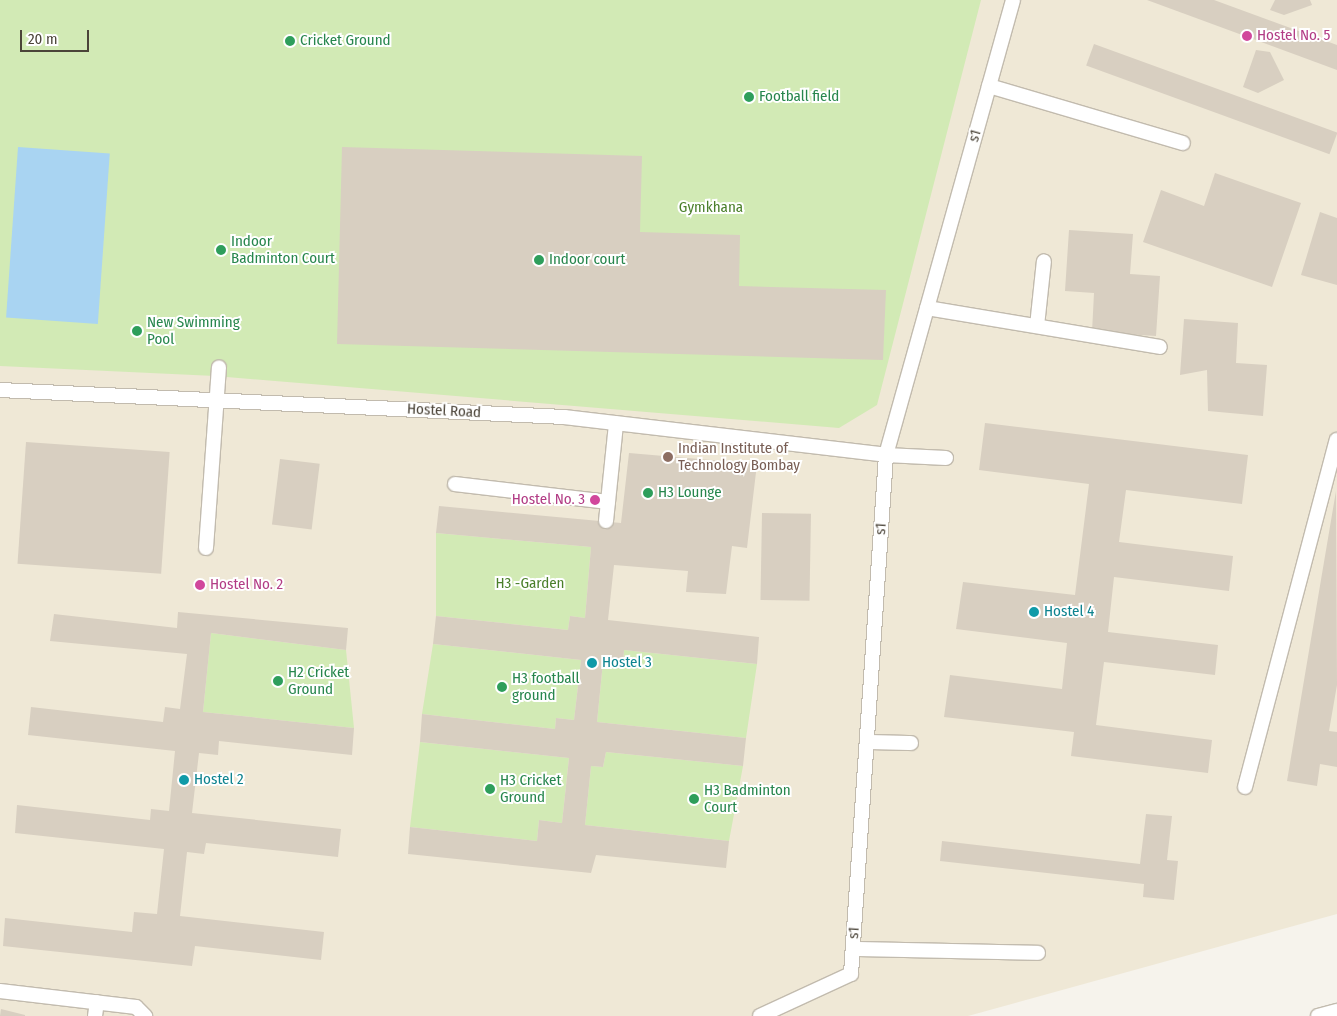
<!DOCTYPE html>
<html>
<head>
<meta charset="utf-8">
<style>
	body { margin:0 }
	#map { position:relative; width:1337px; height:1016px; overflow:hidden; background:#f6f3ec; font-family:"Fira Sans Condensed",sans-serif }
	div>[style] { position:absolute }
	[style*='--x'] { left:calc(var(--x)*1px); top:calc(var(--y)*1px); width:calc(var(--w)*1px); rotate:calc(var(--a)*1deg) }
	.education>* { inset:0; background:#efe8d6 }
	.green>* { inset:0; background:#d2eab5 }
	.water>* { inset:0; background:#a9d4f2; transform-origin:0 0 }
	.building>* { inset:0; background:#d8cfc1; transform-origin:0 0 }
	.roads { filter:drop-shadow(1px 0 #c2bbae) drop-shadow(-1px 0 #c2bbae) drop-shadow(0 1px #c2bbae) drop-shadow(0 -1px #c2bbae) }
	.lane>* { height:14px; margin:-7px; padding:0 7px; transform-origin:7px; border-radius:7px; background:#fff }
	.dots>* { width:14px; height:14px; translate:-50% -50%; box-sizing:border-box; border:2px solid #fff; border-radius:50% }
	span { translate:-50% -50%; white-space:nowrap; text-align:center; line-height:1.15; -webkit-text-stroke:4px #fff; paint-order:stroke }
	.hotel-label { font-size:15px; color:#b23c85 }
	.left { translate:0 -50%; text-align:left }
	.right { translate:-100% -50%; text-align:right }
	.leisure-label { font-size:15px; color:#27864d }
	.street-label { font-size:15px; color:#4b4439 }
	.park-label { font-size:15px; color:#4a7f2a }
	.education-label { font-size:15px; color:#785e54 }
	.culture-label { font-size:15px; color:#0d838f }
	.scale { position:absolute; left:20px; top:30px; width:69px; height:22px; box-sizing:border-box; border:2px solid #4b4439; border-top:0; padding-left:6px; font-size:15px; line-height:18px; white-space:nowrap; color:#4b4439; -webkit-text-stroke:4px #fff; paint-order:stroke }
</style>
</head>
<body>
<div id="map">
	<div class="education">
		<i style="clip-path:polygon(0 0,1337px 0,1337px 914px,968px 1016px,0 1016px)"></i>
	</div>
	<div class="green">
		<i style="clip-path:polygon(0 0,981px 0,877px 405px,839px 428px,215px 376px,0 366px)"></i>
		<i style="clip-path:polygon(436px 533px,591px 547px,585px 618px,570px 616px,568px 630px,436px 616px)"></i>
		<i style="clip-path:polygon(211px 633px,346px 650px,354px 728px,203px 712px)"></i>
		<i style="clip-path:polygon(433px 644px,581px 660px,574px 720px,556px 718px,555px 729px,422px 714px)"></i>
		<i style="clip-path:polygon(624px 650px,757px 664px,746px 738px,597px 722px,603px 662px,623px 664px)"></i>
		<i style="clip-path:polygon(420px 742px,569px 758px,562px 823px,539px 820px,537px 841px,410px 827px)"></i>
		<i style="clip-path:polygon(606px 752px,743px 766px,729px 841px,585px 825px,591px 766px,603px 767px)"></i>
	</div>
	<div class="water">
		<i style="left:18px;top:147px;width:92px;height:171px;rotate:4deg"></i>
	</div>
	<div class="building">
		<i style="clip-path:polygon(1147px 0,1214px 0,1337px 45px,1337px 70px)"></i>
		<i style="clip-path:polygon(1275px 0,1310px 0,1312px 5px,1284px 15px,1270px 10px)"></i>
		<i style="left:1094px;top:44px;width:259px;height:23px;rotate:20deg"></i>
		<i style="clip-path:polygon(1256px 50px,1270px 52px,1284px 80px,1258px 93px,1243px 87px)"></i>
		<i style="clip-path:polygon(342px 147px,642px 156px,640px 232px,740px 235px,739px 286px,886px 290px,883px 360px,337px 344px)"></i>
		<i style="clip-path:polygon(1215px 173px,1301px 203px,1272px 287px,1143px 242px,1161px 190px,1204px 206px)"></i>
		<i style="clip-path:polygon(1320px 212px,1337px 218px,1337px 285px,1301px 275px)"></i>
		<i style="clip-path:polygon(1069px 230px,1133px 234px,1130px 274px,1160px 276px,1156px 336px,1092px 332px,1094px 293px,1065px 291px)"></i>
		<i style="clip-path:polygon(1184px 319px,1238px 323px,1236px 363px,1267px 365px,1263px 416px,1208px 411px,1207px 370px,1180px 375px)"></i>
		<i style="clip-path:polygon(985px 423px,1248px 455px,1242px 504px,1126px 490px,1119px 542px,1233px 556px,1229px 591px,1114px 577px,1108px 632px,1218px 645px,1215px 675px,1104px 662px,1096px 725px,1212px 740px,1208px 773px,1071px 756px,1074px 732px,944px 717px,950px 675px,1062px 689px,1067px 643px,956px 629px,963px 582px,1075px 595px,1089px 484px,979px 470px)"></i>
		<i style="left:26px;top:442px;width:144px;height:122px;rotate:4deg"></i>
		<i style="clip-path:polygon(629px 453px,757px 464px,747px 548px,732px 546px,726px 594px,686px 592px,688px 571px,614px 565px,608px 620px,759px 637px,757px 664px,624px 650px,623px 664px,603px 662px,597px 722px,746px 738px,743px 766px,606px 752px,603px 767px,591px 766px,585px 825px,729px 841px,726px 868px,596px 855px,591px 873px,408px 854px,410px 827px,537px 841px,539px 820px,562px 823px,569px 758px,420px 742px,422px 714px,555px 729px,556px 718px,574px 720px,581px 660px,433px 644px,436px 616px,568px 630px,570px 616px,585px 618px,591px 547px,436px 533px,439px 506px,621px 523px)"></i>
		<i style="left:280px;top:459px;width:40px;height:66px;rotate:7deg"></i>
		<i style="clip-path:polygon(1336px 491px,1337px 685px,1329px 731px,1337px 732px,1337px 767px,1320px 764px,1317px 786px,1287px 781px)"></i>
		<i style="left:762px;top:513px;width:49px;height:87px;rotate:1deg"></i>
		<i style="clip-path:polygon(178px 612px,348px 628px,346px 650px,211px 633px,203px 712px,354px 728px,352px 755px,219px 741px,218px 755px,199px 753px,192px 813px,341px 829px,338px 857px,206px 843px,204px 854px,187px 852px,180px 916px,324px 932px,321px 960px,195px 946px,192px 966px,3px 946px,5px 918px,132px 932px,134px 912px,157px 914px,164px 849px,15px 833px,17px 805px,150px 820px,151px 809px,169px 811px,175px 751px,28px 735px,31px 707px,163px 722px,165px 707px,180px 709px,187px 654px,50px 641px,54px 614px,177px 628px)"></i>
		<i style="clip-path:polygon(1146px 814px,1172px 816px,1167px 860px,1178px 861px,1174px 900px,1143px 897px,1144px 884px,940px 861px,942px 841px,1140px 864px)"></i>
		<i style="clip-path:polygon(1px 1009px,25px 1015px,25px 1016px,0 1016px)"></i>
	</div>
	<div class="roads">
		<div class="lane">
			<i style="--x:989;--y:86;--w:202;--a:16.4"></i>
			<i style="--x:927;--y:308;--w:236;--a:9.5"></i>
			<i style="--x:1037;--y:326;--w:65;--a:-83.9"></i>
			<i style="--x:0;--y:390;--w:565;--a:2.74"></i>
			<i style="--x:564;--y:417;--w:324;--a:6.7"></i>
			<i style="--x:886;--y:455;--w:60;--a:2.9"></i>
			<i style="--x:455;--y:484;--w:154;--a:6.7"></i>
			<i style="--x:606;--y:521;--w:98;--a:-84.1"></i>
			<i style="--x:206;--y:548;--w:181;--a:-85.9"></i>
			<i style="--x:867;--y:742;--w:44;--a:1.3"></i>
			<i style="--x:1245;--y:787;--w:359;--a:-75.2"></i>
			<i style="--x:853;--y:949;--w:185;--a:1.2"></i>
			<i style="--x:0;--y:991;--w:137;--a:6.7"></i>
			<i style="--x:136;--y:1007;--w:13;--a:45"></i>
			<i style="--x:95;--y:1016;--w:14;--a:-82"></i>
			<i style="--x:760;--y:1016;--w:100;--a:-24.8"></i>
			<i style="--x:851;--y:974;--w:520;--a:-86.14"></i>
			<i style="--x:886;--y:455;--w:472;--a:-74.4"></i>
			<i style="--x:1318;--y:1016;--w:20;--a:-15"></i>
		</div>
	</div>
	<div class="dots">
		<i style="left:1247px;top:36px;background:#d1479c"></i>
		<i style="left:290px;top:41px;background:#2e9e5b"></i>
		<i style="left:749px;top:97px;background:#2e9e5b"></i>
		<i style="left:221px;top:250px;background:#2e9e5b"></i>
		<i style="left:539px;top:260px;background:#2e9e5b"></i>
		<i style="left:137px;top:331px;background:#2e9e5b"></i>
		<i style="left:668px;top:457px;background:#8d6e63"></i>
		<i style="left:648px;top:493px;background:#2e9e5b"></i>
		<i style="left:595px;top:500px;background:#d1479c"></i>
		<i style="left:200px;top:585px;background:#d1479c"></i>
		<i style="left:1034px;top:612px;background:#0f9aa8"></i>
		<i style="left:592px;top:663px;background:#0f9aa8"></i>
		<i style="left:278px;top:681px;background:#2e9e5b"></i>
		<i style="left:502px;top:687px;background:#2e9e5b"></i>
		<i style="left:184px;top:780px;background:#0f9aa8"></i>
		<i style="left:490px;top:789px;background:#2e9e5b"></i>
		<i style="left:694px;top:799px;background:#2e9e5b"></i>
	</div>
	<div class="hotel-label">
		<span class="left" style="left:1257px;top:36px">Hostel No. 5</span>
		<span class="right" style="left:585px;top:500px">Hostel No. 3</span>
		<span class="left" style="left:210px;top:585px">Hostel No. 2</span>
	</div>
	<div class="leisure-label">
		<span class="left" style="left:300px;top:41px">Cricket Ground</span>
		<span class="left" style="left:759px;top:97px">Football field</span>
		<span class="left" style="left:231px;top:250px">Indoor<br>Badminton Court</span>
		<span class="left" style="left:549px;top:260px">Indoor court</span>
		<span class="left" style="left:147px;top:331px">New Swimming<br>Pool</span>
		<span class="left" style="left:658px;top:493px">H3 Lounge</span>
		<span class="left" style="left:288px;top:681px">H2 Cricket<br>Ground</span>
		<span class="left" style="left:512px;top:687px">H3 football<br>ground</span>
		<span class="left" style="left:500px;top:789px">H3 Cricket<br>Ground</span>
		<span class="left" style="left:704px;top:799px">H3 Badminton<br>Court</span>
	</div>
	<div class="street-label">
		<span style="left:975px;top:136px;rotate:-74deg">s1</span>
		<span style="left:444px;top:411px;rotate:3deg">Hostel Road</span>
		<span style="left:881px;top:529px;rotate:-86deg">s1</span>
		<span style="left:854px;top:933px;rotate:-86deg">s1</span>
	</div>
	<div class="park-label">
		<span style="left:711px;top:208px">Gymkhana</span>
		<span style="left:530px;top:584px">H3 -Garden</span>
	</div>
	<div class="education-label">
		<span class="left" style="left:678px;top:457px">Indian Institute of<br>Technology Bombay</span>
	</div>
	<div class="culture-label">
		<span class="left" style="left:1044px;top:612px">Hostel 4</span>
		<span class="left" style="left:602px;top:663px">Hostel 3</span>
		<span class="left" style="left:194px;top:780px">Hostel 2</span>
	</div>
	<div class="scale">20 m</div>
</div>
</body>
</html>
